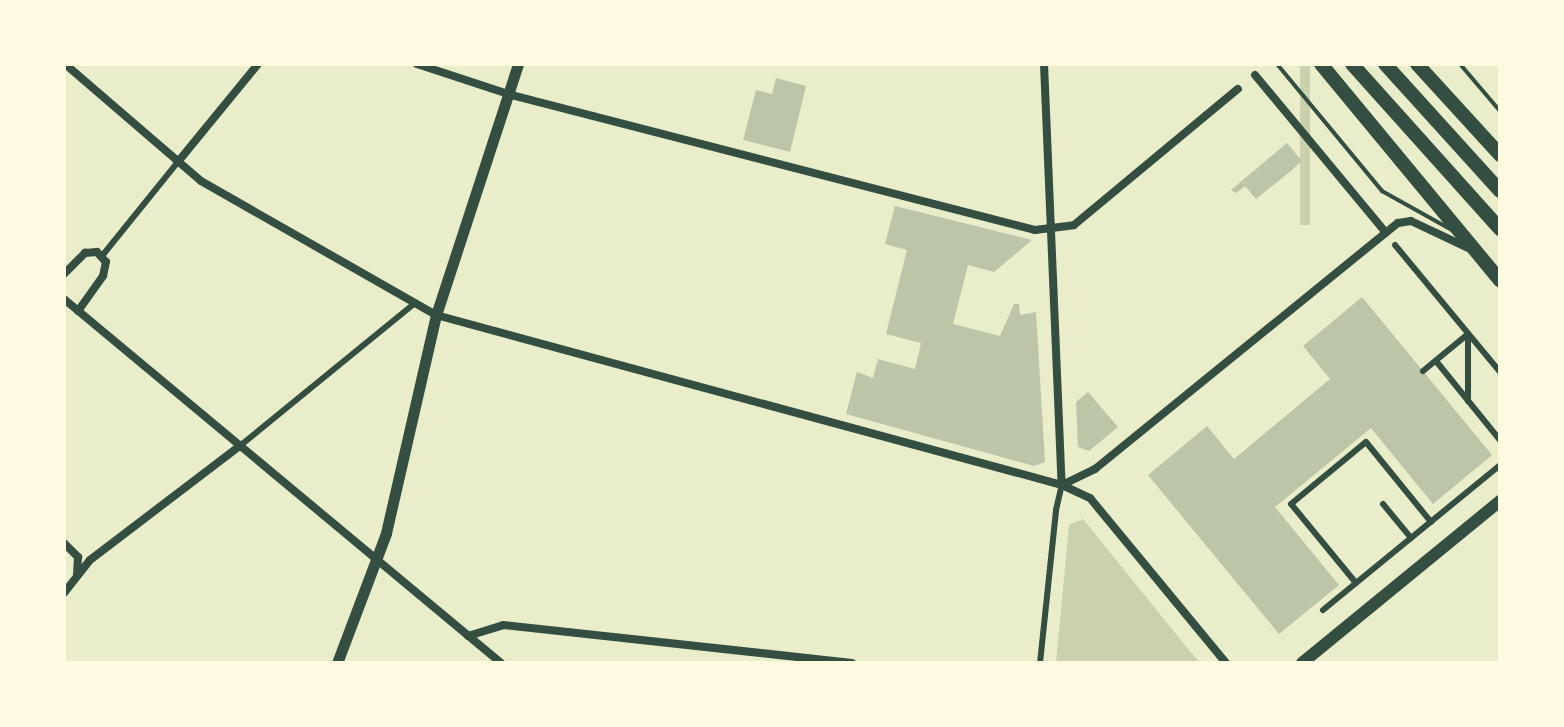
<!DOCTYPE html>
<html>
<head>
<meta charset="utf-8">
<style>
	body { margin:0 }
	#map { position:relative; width:1564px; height:727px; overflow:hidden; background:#e9edc9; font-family:Figtree,sans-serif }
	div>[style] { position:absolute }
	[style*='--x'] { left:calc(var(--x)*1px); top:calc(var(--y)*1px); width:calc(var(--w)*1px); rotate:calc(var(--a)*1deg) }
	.green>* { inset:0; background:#cad2ad; transform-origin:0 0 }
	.building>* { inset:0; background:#bcc5a7 }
	.service>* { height:4px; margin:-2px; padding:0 2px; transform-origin:2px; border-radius:2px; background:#344e41 }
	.pedestrian>* { height:6px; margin:-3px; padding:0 3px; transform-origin:3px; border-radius:3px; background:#344e41 }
	.minor>* { height:8px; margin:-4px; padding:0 4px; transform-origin:4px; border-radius:4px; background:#344e41 }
	.tertiary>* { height:11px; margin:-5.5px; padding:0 5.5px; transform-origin:5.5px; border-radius:5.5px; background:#344e41 }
	.secondary>* { height:12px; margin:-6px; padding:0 6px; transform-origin:6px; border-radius:6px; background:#344e41 }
	.primary>* { height:14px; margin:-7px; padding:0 7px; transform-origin:7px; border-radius:7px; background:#344e41 }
	.trunk>* { height:14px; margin:-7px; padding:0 7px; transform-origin:7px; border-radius:7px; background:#344e41 }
	span { translate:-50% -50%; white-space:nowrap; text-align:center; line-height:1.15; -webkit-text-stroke:6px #fefae0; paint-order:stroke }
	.frame { position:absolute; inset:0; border:66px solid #fefae0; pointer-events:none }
</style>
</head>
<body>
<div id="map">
	<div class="green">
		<i style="left:1300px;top:64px;width:10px;height:161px"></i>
		<i style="clip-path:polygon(1083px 519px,1180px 639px,1200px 663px,1056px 663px,1069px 525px)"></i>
	</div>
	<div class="building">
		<i style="clip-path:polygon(776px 78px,806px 86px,790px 152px,743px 140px,756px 90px,772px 94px)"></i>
		<i style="clip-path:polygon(1287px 143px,1302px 161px,1292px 170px,1256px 199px,1245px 186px,1236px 193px,1231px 190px)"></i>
		<i style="clip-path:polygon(895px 206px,1032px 240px,994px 272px,968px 265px,953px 324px,1000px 336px,1014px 304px,1019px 304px,1020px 315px,1036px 312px,1045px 462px,1034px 466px,846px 414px,857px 372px,873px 378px,878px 359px,915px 369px,921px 343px,886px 334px,907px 250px,885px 244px)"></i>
		<i style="clip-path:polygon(1362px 297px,1492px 455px,1433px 504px,1371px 428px,1275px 507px,1339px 585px,1279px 634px,1148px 475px,1207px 426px,1234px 459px,1330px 379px,1303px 346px)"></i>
		<i style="clip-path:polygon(1088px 392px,1118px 427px,1089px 451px,1078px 447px,1076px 402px)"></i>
	</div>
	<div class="service">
		<i style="--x:1277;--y:64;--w:165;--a:50.4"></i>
		<i style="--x:1382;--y:191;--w:82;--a:29.1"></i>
		<i style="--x:1460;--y:64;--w:62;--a:49.6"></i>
	</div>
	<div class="pedestrian">
		<i style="--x:1395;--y:245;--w:165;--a:50.4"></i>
		<i style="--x:102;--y:256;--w:119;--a:-51.1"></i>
		<i style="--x:1436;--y:361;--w:102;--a:51"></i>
		<i style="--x:1423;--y:371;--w:58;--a:-39.4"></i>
		<i style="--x:1468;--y:334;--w:67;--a:90"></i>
		<i style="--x:241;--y:445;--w:225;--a:-39.2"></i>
		<i style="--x:1383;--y:504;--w:44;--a:50.5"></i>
		<i style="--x:1356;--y:583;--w:102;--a:-129.4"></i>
		<i style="--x:1291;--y:504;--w:97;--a:-39.6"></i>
		<i style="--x:1366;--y:442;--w:103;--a:50.9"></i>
		<i style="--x:1323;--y:610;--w:229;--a:-39.3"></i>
		<i style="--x:1040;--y:663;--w:154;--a:-84"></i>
		<i style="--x:1056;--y:510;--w:26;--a:-77"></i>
	</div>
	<div class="minor">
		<i style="--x:65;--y:64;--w:179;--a:40.7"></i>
		<i style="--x:201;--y:181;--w:271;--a:29.7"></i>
		<i style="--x:436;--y:315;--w:649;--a:15.19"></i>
		<i style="--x:1062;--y:485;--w:31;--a:25"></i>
		<i style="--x:1090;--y:498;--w:214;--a:50.5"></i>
		<i style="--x:417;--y:64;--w:96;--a:18.2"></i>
		<i style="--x:508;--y:94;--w:544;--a:14.47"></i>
		<i style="--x:1035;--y:230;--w:39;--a:-7"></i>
		<i style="--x:1074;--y:225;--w:213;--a:-39.7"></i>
		<i style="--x:1044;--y:64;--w:421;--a:87.6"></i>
		<i style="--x:1255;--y:75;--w:205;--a:50.3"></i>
		<i style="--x:177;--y:163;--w:128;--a:-50.7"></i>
		<i style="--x:64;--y:274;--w:30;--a:-45"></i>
		<i style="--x:85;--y:253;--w:12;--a:-5"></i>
		<i style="--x:97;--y:252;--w:13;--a:48"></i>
		<i style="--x:106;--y:262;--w:14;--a:102"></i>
		<i style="--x:103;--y:276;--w:43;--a:125.5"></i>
		<i style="--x:64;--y:299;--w:569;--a:39.79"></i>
		<i style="--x:1062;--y:485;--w:37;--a:-26"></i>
		<i style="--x:1095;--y:469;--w:390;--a:-39.1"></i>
		<i style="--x:1398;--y:223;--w:13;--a:-9"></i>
		<i style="--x:1411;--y:221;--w:63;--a:25.3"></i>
		<i style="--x:64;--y:543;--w:20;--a:45"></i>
		<i style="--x:78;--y:557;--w:18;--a:93"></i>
		<i style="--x:64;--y:593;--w:42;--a:-51.8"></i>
		<i style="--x:90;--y:560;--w:190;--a:-37.3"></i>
		<i style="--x:468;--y:636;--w:37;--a:-17"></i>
		<i style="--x:503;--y:625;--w:351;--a:6.2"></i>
	</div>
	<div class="tertiary">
		<i style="--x:337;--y:663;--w:139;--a:-69.3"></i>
		<i style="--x:386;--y:533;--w:224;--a:-77.1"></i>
		<i style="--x:436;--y:315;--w:264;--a:-71.9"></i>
	</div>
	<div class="secondary">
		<i style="--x:1302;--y:663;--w:256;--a:-39.3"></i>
	</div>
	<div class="primary">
		<i style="--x:1321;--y:64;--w:281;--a:50.4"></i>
		<i style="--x:1417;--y:64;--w:123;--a:47.6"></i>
	</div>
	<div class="trunk">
		<i style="--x:1352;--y:64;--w:222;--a:48.1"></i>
		<i style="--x:1385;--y:64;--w:171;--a:47.8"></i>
	</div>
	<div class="frame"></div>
</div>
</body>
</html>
